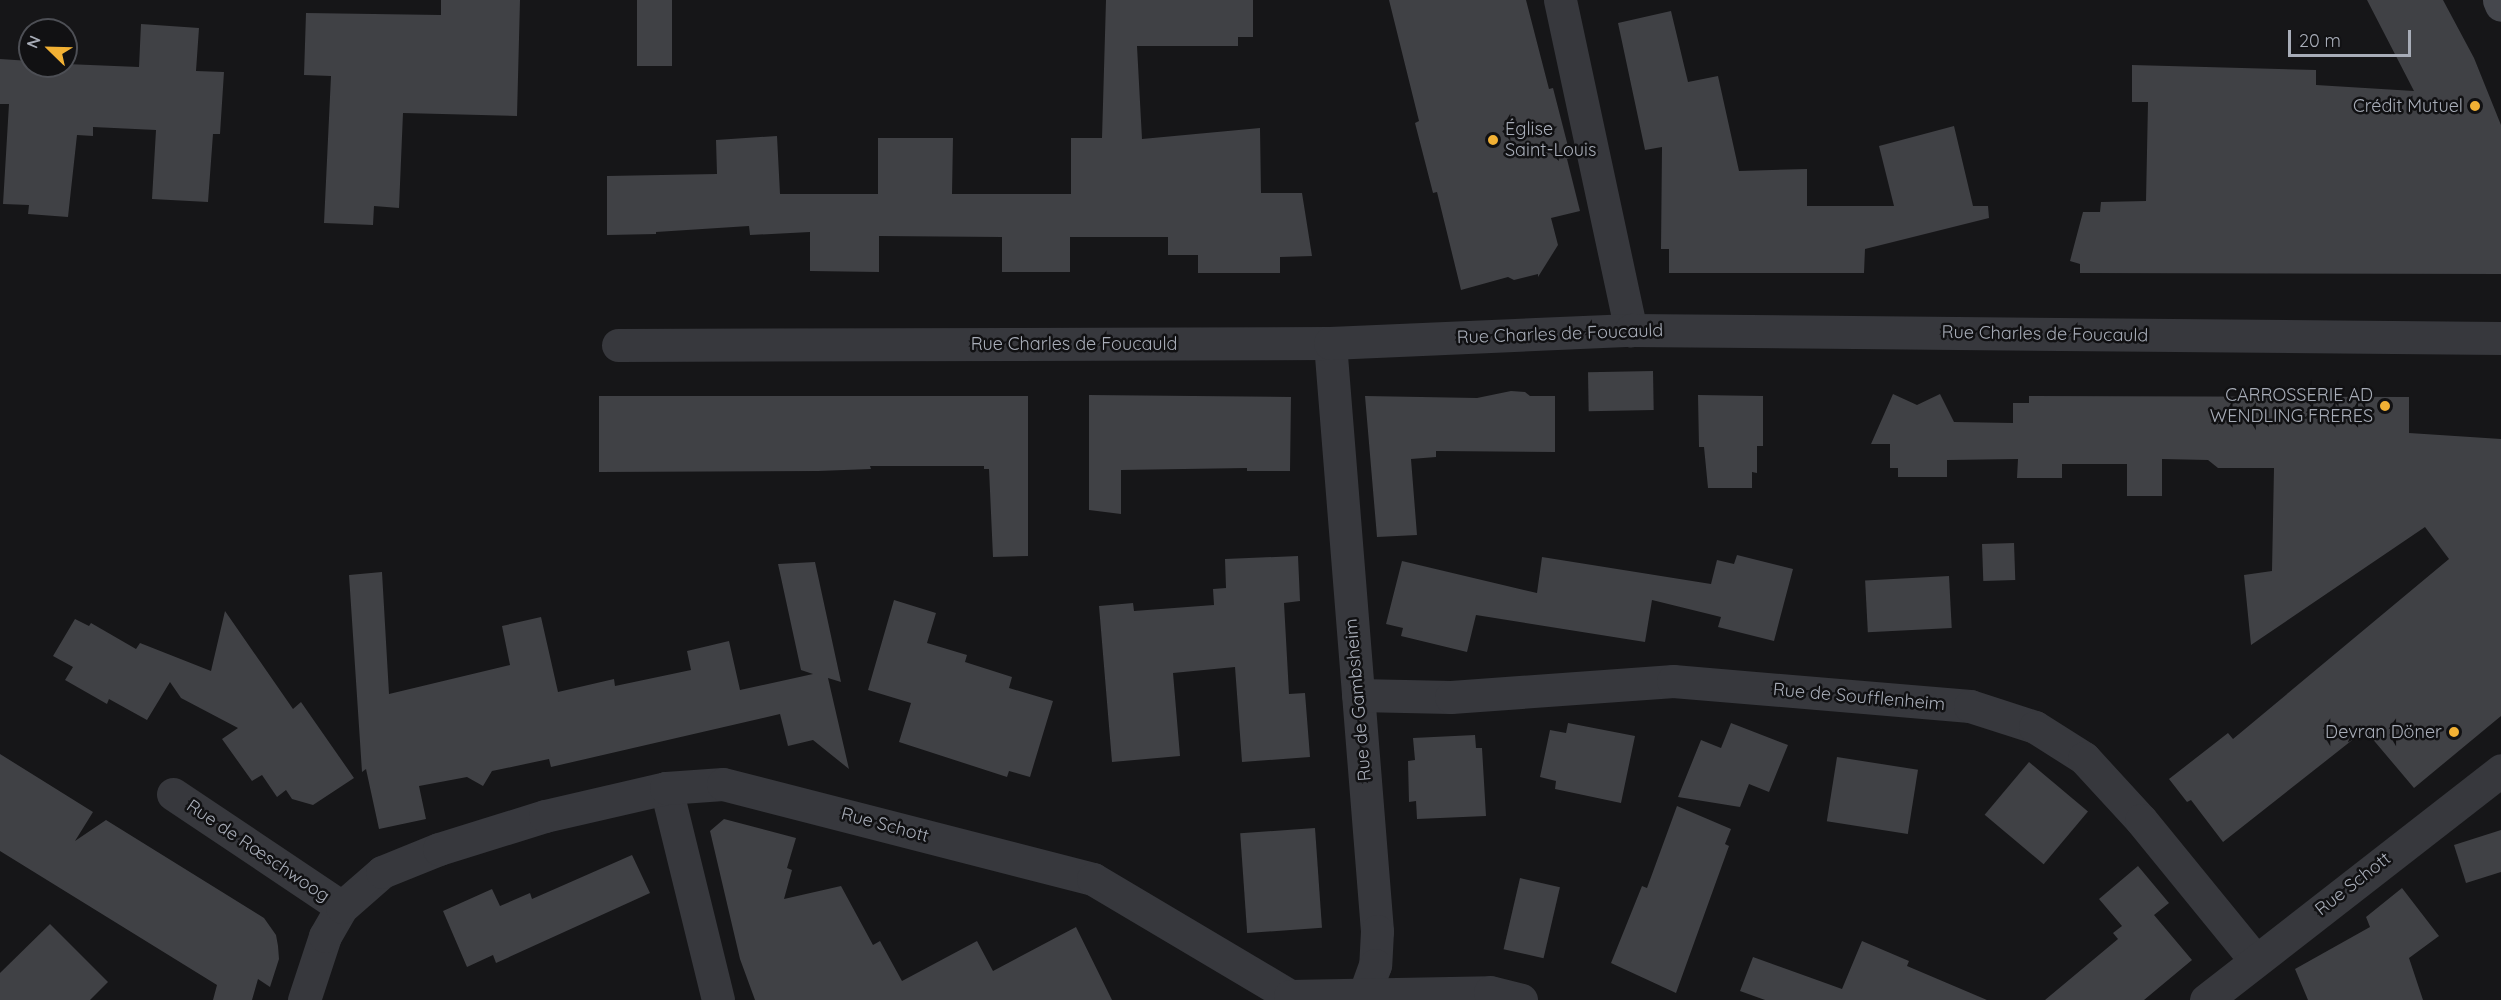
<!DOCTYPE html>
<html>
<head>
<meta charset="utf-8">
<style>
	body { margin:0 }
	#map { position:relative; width:2501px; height:1000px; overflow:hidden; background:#161618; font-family:Quicksand,sans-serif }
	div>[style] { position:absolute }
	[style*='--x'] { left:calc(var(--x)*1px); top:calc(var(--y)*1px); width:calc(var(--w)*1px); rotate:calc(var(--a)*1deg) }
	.building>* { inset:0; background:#404145; transform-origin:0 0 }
	.street>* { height:33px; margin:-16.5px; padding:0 16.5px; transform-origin:16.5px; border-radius:16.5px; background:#37383d }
	.secondary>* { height:33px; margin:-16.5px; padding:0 16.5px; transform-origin:16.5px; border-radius:16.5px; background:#45474d }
	.dots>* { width:16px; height:16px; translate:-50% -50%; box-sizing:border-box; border:3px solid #111113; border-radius:50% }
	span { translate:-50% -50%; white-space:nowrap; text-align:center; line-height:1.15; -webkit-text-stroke:5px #111113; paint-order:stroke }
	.poi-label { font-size:18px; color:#a8adb8 }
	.right { translate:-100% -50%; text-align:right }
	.left { translate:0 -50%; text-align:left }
	.street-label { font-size:18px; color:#a8adb8 }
	.north { position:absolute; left:18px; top:18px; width:60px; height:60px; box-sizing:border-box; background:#111113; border:2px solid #4d4f55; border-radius:50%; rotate:293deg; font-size:16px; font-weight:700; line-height:24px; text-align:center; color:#a8adb8 }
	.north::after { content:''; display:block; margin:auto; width:21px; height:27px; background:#f2b134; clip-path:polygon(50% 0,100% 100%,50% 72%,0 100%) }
	.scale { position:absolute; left:2288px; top:30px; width:123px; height:27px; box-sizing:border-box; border:3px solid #a8adb8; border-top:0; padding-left:8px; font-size:18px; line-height:21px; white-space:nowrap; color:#a8adb8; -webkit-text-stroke:4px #111113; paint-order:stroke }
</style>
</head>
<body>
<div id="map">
	<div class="building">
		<i style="clip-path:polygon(441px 0,520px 0,517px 116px,403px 113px,399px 208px,374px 206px,373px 225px,324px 223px,331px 76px,304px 75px,306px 13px,441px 15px)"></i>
		<i style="left:637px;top:0;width:35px;height:66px"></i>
		<i style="clip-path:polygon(1106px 0,1253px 0,1253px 37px,1238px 37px,1238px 46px,1137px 46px,1142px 139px,1260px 128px,1261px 193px,1302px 193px,1312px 256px,1280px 257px,1280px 273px,1198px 273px,1198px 255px,1168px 255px,1168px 237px,1070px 237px,1070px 272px,1002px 272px,1002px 237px,879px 236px,879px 272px,810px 271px,810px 232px,750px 235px,749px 226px,656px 232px,656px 234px,607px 235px,607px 176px,717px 174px,716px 140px,777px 136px,780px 194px,878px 194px,878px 138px,953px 138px,952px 194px,1071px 194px,1071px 138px,1102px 138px)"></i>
		<i style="clip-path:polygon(1389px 0,1526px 0,1549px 89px,1553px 88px,1571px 158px,1567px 159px,1580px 211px,1551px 218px,1558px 245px,1538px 277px,1538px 274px,1514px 280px,1508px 277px,1461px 290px,1437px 192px,1433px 193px,1415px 123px,1419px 121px)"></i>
		<i style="clip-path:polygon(2367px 0,2443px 0,2474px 58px,2501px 125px,2501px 274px,2080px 273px,2080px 264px,2070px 261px,2083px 212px,2100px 212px,2101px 202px,2146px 201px,2148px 102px,2132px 102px,2132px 65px,2316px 70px,2316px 85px,2414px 91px)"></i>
		<i style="clip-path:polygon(1671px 11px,1688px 82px,1718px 76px,1739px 171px,1807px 169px,1807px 206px,1894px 206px,1879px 146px,1954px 126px,1973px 206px,1988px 206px,1989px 218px,1865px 249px,1864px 273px,1669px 273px,1669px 249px,1661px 249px,1662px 147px,1645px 150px,1618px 23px)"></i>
		<i style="clip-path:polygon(141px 24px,199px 28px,196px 71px,224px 72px,220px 134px,213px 134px,208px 202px,152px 199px,156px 130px,93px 127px,93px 136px,77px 135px,68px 217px,28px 214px,29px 205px,3px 204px,9px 104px,0 104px,0 59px,30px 61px,30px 66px,66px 66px,66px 64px,139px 67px)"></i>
		<i style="left:1653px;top:371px;width:39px;height:65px;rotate:89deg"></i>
		<i style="clip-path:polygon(1511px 391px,1525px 392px,1530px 396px,1555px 396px,1555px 452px,1436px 451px,1436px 457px,1411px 459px,1417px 535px,1377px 537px,1365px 396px,1477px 398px)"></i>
		<i style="clip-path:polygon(1893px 394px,1917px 405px,1940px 394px,1954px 422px,2013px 423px,2013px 403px,2029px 403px,2029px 396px,2409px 397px,2409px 433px,2501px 439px,2501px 716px,2414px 788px,2365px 730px,2223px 842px,2191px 800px,2187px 802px,2169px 779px,2228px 733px,2233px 739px,2449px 559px,2425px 527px,2251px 645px,2244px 575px,2272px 571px,2274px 468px,2218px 468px,2208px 460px,2162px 459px,2162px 496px,2127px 496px,2127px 464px,2062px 464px,2062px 478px,2017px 478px,2018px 459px,1947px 460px,1947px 477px,1898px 477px,1898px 468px,1890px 468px,1890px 444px,1871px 444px)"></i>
		<i style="clip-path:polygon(1089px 395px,1291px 397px,1290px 471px,1247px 471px,1247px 468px,1121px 470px,1121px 514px,1089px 510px)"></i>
		<i style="clip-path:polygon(1698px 395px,1763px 396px,1763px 446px,1757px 446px,1757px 473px,1752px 472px,1752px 488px,1708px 488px,1704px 447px,1699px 447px)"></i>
		<i style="clip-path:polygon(599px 396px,1028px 396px,1028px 556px,993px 557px,989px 469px,984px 469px,984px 466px,870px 466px,871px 469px,818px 471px,599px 472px)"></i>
		<i style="left:2014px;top:543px;width:37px;height:32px;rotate:88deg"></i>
		<i style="clip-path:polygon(1737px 555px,1793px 569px,1774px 641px,1718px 627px,1721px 617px,1652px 600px,1645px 642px,1476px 615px,1467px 652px,1401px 636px,1403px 628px,1386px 624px,1402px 561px,1537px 593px,1542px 557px,1711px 584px,1717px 560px,1734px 564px)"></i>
		<i style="clip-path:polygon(1298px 556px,1300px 601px,1284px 603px,1289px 694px,1305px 693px,1310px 757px,1242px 762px,1235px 667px,1173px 673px,1180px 756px,1112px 762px,1099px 606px,1133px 603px,1134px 611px,1214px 605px,1213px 589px,1226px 588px,1225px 559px)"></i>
		<i style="clip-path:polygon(815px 562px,841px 682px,828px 678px,849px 769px,813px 740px,788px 746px,780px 714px,551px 767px,549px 759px,492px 771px,483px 786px,467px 777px,419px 786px,426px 819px,379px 829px,366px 769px,362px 772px,349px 575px,382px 572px,389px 694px,510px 665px,502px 626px,541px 617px,558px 692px,614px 679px,615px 686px,691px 670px,687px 651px,729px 641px,740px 690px,813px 674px,801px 670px,778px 564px)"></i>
		<i style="left:1949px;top:576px;width:52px;height:84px;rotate:87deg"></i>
		<i style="clip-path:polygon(894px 600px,936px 613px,927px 643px,967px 655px,965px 662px,1012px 677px,1009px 688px,1053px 701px,1030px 777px,1009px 771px,1007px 777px,899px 742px,911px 703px,868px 690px)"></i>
		<i style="clip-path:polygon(225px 611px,293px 709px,301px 702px,354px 778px,313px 805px,292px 799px,286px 790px,277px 797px,262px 775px,252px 781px,222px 739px,238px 728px,181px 698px,170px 682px,147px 720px,109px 699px,107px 704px,65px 680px,73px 667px,53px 656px,75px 619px,89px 626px,91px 623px,136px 649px,140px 643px,211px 671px)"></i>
		<i style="clip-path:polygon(1568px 723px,1635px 736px,1621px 803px,1555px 789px,1556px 781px,1540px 777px,1550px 730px,1566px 733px)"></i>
		<i style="clip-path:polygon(1731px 723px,1788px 745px,1769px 792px,1749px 784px,1740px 807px,1678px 797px,1701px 740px,1721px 748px)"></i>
		<i style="clip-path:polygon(1475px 735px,1476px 748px,1482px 748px,1486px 816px,1417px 819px,1416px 801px,1409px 802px,1408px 761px,1415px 760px,1413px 738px)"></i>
		<i style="clip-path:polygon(0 754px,93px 812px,75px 841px,106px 820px,264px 918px,276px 935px,278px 946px,279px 959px,270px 987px,258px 979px,252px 1000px,213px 1000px,217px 985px,0 851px)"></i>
		<i style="left:1837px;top:757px;width:82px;height:65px;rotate:9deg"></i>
		<i style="left:2029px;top:762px;width:77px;height:69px;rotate:40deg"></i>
		<i style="clip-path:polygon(1677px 806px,1731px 829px,1725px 844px,1729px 846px,1676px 993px,1611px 963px,1642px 886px,1647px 888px)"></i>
		<i style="clip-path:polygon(724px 819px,796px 838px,787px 868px,792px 870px,784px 899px,841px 886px,873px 945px,880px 941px,902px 981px,977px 941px,993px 971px,1076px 927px,1112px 1000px,755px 1000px,740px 959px,710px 831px)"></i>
		<i style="left:1315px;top:828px;width:100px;height:75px;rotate:86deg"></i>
		<i style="clip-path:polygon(2501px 830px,2501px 872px,2466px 883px,2454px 845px)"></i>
		<i style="clip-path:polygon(632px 855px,650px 893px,496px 963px,493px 955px,467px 967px,443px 911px,492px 889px,500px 906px,530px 893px,532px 899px)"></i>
		<i style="clip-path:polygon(2138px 866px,2169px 903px,2154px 915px,2192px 960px,2144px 1000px,2045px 1000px,2118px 939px,2113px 933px,2122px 926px,2099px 899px)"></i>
		<i style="left:1520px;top:878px;width:41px;height:73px;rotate:13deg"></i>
		<i style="clip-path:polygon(2402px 888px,2439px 936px,2409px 958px,2423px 1000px,2308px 1000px,2295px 969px,2370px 927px,2366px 917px)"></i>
		<i style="clip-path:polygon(50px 924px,108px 982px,90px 1000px,0 1000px,0 973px)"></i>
		<i style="clip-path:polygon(1862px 941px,1909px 961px,1907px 966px,1987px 1000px,1765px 1000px,1740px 991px,1753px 957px,1842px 989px)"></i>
	</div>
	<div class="street">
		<i style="--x:1560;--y:0;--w:338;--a:77.9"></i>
		<i style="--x:1330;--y:343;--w:590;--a:85.43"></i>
		<i style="--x:1377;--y:931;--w:34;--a:93"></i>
		<i style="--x:1375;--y:965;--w:37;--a:110"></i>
		<i style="--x:618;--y:345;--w:712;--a:-0.16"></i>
		<i style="--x:1330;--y:343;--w:301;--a:-2.5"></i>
		<i style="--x:1631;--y:330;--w:870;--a:0.53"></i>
		<i style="--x:1358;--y:695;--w:93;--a:1.2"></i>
		<i style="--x:1451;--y:697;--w:223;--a:-4.1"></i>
		<i style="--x:1673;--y:681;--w:298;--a:4.8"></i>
		<i style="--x:1970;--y:706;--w:68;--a:17.9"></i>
		<i style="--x:2035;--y:727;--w:58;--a:32.3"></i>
		<i style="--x:2084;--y:758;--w:84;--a:47.4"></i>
		<i style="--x:2141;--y:820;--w:181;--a:50.8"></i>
		<i style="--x:666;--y:788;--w:218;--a:76.2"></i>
		<i style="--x:173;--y:794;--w:203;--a:33.8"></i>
		<i style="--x:304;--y:1000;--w:67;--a:-71.8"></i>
		<i style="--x:325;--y:936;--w:34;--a:-60"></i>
		<i style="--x:342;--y:907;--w:53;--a:-41.2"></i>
		<i style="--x:382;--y:872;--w:61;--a:-22"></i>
		<i style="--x:439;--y:849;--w:111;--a:-17.3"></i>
		<i style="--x:545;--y:816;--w:124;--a:-13"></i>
		<i style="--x:666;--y:788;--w:57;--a:-4"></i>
		<i style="--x:723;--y:784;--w:382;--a:14.4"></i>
		<i style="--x:1093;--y:879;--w:229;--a:30.7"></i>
		<i style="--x:1290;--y:996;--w:200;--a:-1.1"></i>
		<i style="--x:1490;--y:992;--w:32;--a:14"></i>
		<i style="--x:2206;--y:1000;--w:374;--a:-37.9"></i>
	</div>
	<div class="secondary">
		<i style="--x:2499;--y:0;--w:5;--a:68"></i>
	</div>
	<div class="dots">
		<i style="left:2475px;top:106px;background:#f2b134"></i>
		<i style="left:1493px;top:140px;background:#f2b134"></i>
		<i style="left:2385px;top:406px;background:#f2b134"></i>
		<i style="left:2454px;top:732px;background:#f2b134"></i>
	</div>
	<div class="poi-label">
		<span class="right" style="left:2463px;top:106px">Crédit Mutuel</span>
		<span class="left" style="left:1505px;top:140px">Église<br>Saint-Louis</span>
		<span class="right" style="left:2373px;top:406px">CARROSSERIE AD<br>WENDLING FRERES</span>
		<span class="right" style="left:2442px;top:732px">Devran Döner</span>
	</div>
	<div class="street-label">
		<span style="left:1560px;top:334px;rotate:-2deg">Rue Charles de Foucauld</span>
		<span style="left:2045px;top:334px;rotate:1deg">Rue Charles de Foucauld</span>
		<span style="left:1074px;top:344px">Rue Charles de Foucauld</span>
		<span style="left:1859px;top:697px;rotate:5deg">Rue de Soufflenheim</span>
		<span style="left:1358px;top:700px;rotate:-95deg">Rue de Gambsheim</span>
		<span style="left:885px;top:825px;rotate:15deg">Rue Schott</span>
		<span style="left:258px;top:851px;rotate:34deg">Rue de Rœschwoog</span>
		<span style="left:2353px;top:884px;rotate:-38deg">Rue Schott</span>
	</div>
	<div class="north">N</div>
	<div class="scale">20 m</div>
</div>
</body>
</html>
